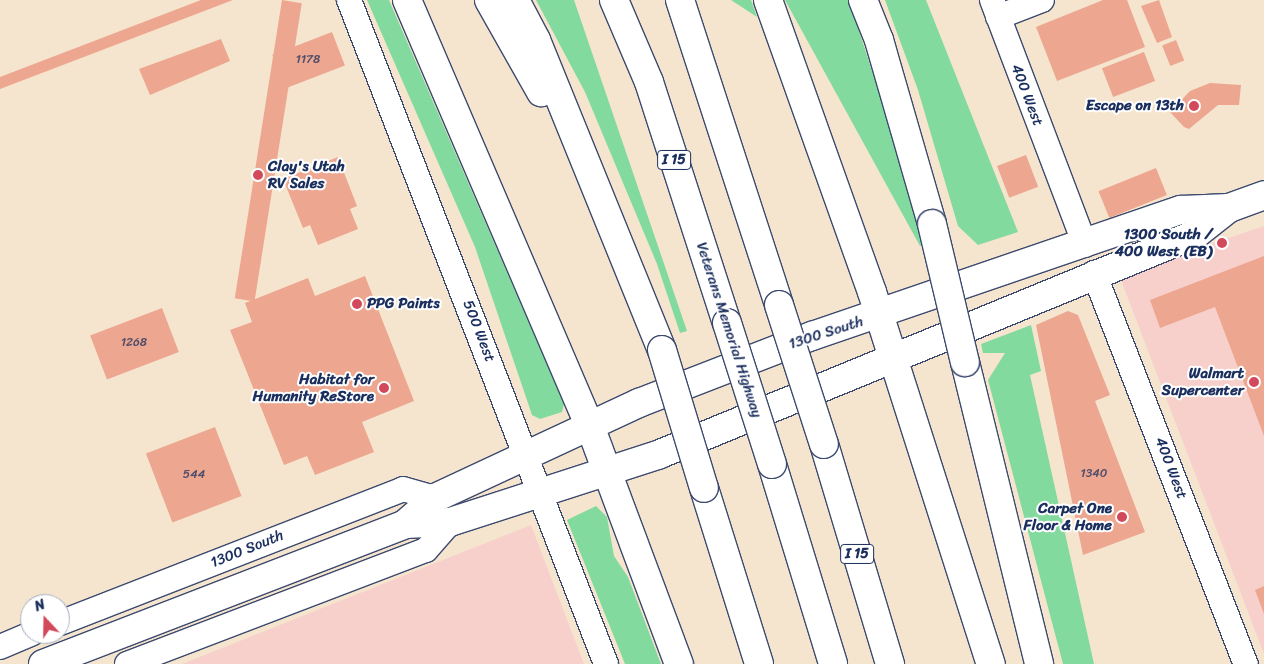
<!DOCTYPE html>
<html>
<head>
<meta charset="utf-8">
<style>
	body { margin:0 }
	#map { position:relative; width:1264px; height:664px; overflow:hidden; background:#f6e5ce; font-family:Sriracha,sans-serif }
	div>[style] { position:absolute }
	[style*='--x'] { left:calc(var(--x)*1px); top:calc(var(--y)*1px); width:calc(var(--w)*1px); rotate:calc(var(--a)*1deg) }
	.built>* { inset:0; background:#f7d0cb }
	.green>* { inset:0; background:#82da9f }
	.building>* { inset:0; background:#eda68f; transform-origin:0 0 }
	.roads { filter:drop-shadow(1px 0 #3c4a6f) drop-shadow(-1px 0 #3c4a6f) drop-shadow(0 1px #3c4a6f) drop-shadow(0 -1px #3c4a6f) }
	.minor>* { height:24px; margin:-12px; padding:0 12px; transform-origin:12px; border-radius:12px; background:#fff }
	.major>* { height:28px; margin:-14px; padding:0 14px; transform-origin:14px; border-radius:14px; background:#fff }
	.highway>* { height:28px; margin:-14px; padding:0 14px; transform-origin:14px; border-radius:14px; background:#fff }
	.bridges { filter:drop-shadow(1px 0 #3c4a6f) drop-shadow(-1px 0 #3c4a6f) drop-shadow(0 1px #3c4a6f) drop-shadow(0 -1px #3c4a6f) }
	.highway-bridge>* { height:28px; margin:-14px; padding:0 14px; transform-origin:14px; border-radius:14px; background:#fff }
	.dots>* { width:14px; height:14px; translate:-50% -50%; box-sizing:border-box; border:2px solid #fff; border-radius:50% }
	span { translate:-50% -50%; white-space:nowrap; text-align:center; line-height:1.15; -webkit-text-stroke:4px #fff; paint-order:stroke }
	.number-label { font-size:12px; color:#504d6a }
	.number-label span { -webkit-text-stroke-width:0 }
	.shield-label span { padding:1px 4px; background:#fff; border:1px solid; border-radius:4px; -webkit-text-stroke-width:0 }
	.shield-label { font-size:14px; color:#1b2f5e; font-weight:700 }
	.street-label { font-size:15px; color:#1b2f5e }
	.poi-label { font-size:15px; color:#1b2f5e; font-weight:700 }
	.right { translate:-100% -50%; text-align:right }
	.left { translate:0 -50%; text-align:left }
	.north { position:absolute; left:20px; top:594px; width:50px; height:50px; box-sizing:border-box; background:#fff; border:1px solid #a4acbf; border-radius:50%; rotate:339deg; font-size:14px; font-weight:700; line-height:20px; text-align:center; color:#1b2f5e }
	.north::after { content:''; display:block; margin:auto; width:18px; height:22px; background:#d1495b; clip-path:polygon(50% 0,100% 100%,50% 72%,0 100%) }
</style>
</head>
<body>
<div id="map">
	<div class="built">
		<i style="clip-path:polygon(1264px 226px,1264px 654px,1119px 275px)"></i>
		<i style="clip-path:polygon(531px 525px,584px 664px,182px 664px)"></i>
	</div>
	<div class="green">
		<i style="clip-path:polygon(367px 0,389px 0,564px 404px,562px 412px,540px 419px,532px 415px,475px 247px)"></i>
		<i style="clip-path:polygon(536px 0,574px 0,687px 331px,680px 333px,657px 264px,585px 92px)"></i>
		<i style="clip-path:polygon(731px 0,751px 0,757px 17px)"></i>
		<i style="clip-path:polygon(785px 0,849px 0,927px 240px,920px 246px)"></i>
		<i style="clip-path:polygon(885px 0,926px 0,1018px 232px,978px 245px,958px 226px,918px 90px)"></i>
		<i style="clip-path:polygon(1031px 325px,1041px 371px,1030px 375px,1094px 664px,1063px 664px,988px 380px,1005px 353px,983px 353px,981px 344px)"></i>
		<i style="clip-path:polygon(596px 506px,607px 517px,614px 556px,628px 577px,661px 664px,625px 664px,567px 520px)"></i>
	</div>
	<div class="building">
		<i style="clip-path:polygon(201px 0,233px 0,0 89px,0 77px)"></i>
		<i style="left:282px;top:0;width:20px;height:302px;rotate:9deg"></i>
		<i style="clip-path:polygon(1103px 0,1127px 0,1145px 47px,1057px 81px,1036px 27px)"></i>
		<i style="clip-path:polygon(1159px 0,1172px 37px,1157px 43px,1141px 6px)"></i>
		<i style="left:332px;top:32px;width:36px;height:64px;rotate:69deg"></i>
		<i style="clip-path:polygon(221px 39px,230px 61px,150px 95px,139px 69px)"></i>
		<i style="left:1176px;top:40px;width:22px;height:15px;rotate:68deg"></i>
		<i style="left:1144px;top:52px;width:31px;height:45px;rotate:69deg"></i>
		<i style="clip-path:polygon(1210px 83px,1241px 85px,1239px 105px,1218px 105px,1189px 129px,1184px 127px,1170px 112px,1190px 91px)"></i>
		<i style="left:1026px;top:155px;width:34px;height:31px;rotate:69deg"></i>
		<i style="clip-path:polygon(338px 157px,357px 206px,350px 209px,358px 229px,318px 245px,310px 225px,303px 228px,283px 179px)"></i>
		<i style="left:1156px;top:168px;width:29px;height:62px;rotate:68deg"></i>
		<i style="clip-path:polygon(1264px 256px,1264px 436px,1215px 307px,1160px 328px,1150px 300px)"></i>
		<i style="clip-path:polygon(365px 276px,414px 401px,362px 422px,374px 452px,315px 475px,307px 456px,284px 465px,230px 330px,252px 322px,245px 303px,308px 278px,315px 296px)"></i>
		<i style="left:162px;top:308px;width:47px;height:77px;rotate:69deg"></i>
		<i style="clip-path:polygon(1068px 311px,1078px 315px,1110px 395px,1095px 401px,1145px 532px,1083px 555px,1036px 325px)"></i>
		<i style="left:215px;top:427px;width:74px;height:74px;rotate:69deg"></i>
		<i style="clip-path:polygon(1264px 586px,1264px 614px,1255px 590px)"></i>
	</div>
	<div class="roads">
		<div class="minor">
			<i style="--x:349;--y:0;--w:712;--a:68.84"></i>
			<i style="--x:992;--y:0;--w:262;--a:69.2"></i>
			<i style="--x:998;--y:17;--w:47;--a:-21.1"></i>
			<i style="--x:1094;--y:273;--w:420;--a:68.8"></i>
			<i style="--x:60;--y:623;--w:368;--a:-21.3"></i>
			<i style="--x:403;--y:489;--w:33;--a:16"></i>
			<i style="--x:0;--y:647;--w:34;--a:-23"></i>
			<i style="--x:127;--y:664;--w:320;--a:-20.9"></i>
			<i style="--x:426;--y:550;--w:37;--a:-49"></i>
		</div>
		<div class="major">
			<i style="--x:405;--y:524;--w:45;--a:-2.5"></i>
			<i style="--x:450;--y:522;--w:221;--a:-17.9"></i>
			<i style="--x:660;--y:454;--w:579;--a:-22.32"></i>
			<i style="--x:1196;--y:234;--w:42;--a:-38.2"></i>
			<i style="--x:1229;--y:208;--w:37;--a:-20"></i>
			<i style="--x:43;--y:664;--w:388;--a:-21.1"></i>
			<i style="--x:405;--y:524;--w:40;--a:-41"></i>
			<i style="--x:435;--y:498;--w:225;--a:-25"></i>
			<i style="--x:639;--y:403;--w:186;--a:-21.2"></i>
			<i style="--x:812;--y:336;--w:390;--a:-18.9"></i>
			<i style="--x:1181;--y:210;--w:48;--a:-2.4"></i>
		</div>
		<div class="highway">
			<i style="--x:407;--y:0;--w:464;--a:66.8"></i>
			<i style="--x:590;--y:426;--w:254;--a:69.5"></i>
			<i style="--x:489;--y:0;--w:106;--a:60.5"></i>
			<i style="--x:515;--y:0;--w:45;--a:62.3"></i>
			<i style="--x:536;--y:40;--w:335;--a:67.9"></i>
			<i style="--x:614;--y:0;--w:89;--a:66.9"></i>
			<i style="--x:649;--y:82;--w:253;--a:72.1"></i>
			<i style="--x:680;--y:0;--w:321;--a:72"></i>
			<i style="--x:768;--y:0;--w:310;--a:70.4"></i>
			<i style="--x:872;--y:292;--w:391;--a:72.3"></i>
			<i style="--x:863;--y:0;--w:43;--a:68.2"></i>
			<i style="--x:879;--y:40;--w:191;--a:73.9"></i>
			<i style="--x:965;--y:362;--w:311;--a:76.2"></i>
			<i style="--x:824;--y:444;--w:230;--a:73.3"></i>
			<i style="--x:772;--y:464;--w:209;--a:73"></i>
			<i style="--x:704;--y:488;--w:184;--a:72.6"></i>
		</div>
	</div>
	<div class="bridges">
		<div class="highway-bridge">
			<i style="--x:932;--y:224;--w:142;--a:76.6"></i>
			<i style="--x:779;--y:305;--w:146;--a:72.1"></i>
			<i style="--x:727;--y:323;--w:148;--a:72.3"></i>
			<i style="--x:662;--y:350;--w:144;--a:73.1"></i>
		</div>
	</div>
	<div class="dots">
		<i style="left:1194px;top:106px;background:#d1495b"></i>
		<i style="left:258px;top:175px;background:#d1495b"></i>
		<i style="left:1222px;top:243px;background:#d1495b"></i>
		<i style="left:357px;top:304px;background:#d1495b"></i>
		<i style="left:1254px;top:382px;background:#d1495b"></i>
		<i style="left:384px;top:388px;background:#d1495b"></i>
		<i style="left:1122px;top:517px;background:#d1495b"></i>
	</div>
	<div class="number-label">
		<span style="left:308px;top:60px">1178</span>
		<span style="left:134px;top:343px">1268</span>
		<span style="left:1094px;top:474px">1340</span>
		<span style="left:194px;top:475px">544</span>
	</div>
	<div class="shield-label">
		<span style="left:674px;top:160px">I 15</span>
		<span style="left:857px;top:554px">I 15</span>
	</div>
	<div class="street-label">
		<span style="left:1027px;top:95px;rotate:69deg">400 West</span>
		<span style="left:729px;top:330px;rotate:72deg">Veterans Memorial Highway</span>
		<span style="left:479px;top:331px;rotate:69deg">500 West</span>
		<span style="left:826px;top:333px;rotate:-18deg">1300 South</span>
		<span style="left:1171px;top:468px;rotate:69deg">400 West</span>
		<span style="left:247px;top:549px;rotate:-22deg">1300 South</span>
	</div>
	<div class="poi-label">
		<span class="right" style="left:1184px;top:106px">Escape on 13th</span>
		<span class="left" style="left:268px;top:175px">Clay's Utah<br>RV Sales</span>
		<span class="right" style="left:1212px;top:243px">1300 South /<br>400 West (EB)</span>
		<span class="left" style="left:367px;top:304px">PPG Paints</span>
		<span class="right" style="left:1244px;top:382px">Walmart<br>Supercenter</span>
		<span class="right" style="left:374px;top:388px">Habitat for<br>Humanity ReStore</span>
		<span class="right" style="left:1112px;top:517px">Carpet One<br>Floor &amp; Home</span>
	</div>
	<div class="north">N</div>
</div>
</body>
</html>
